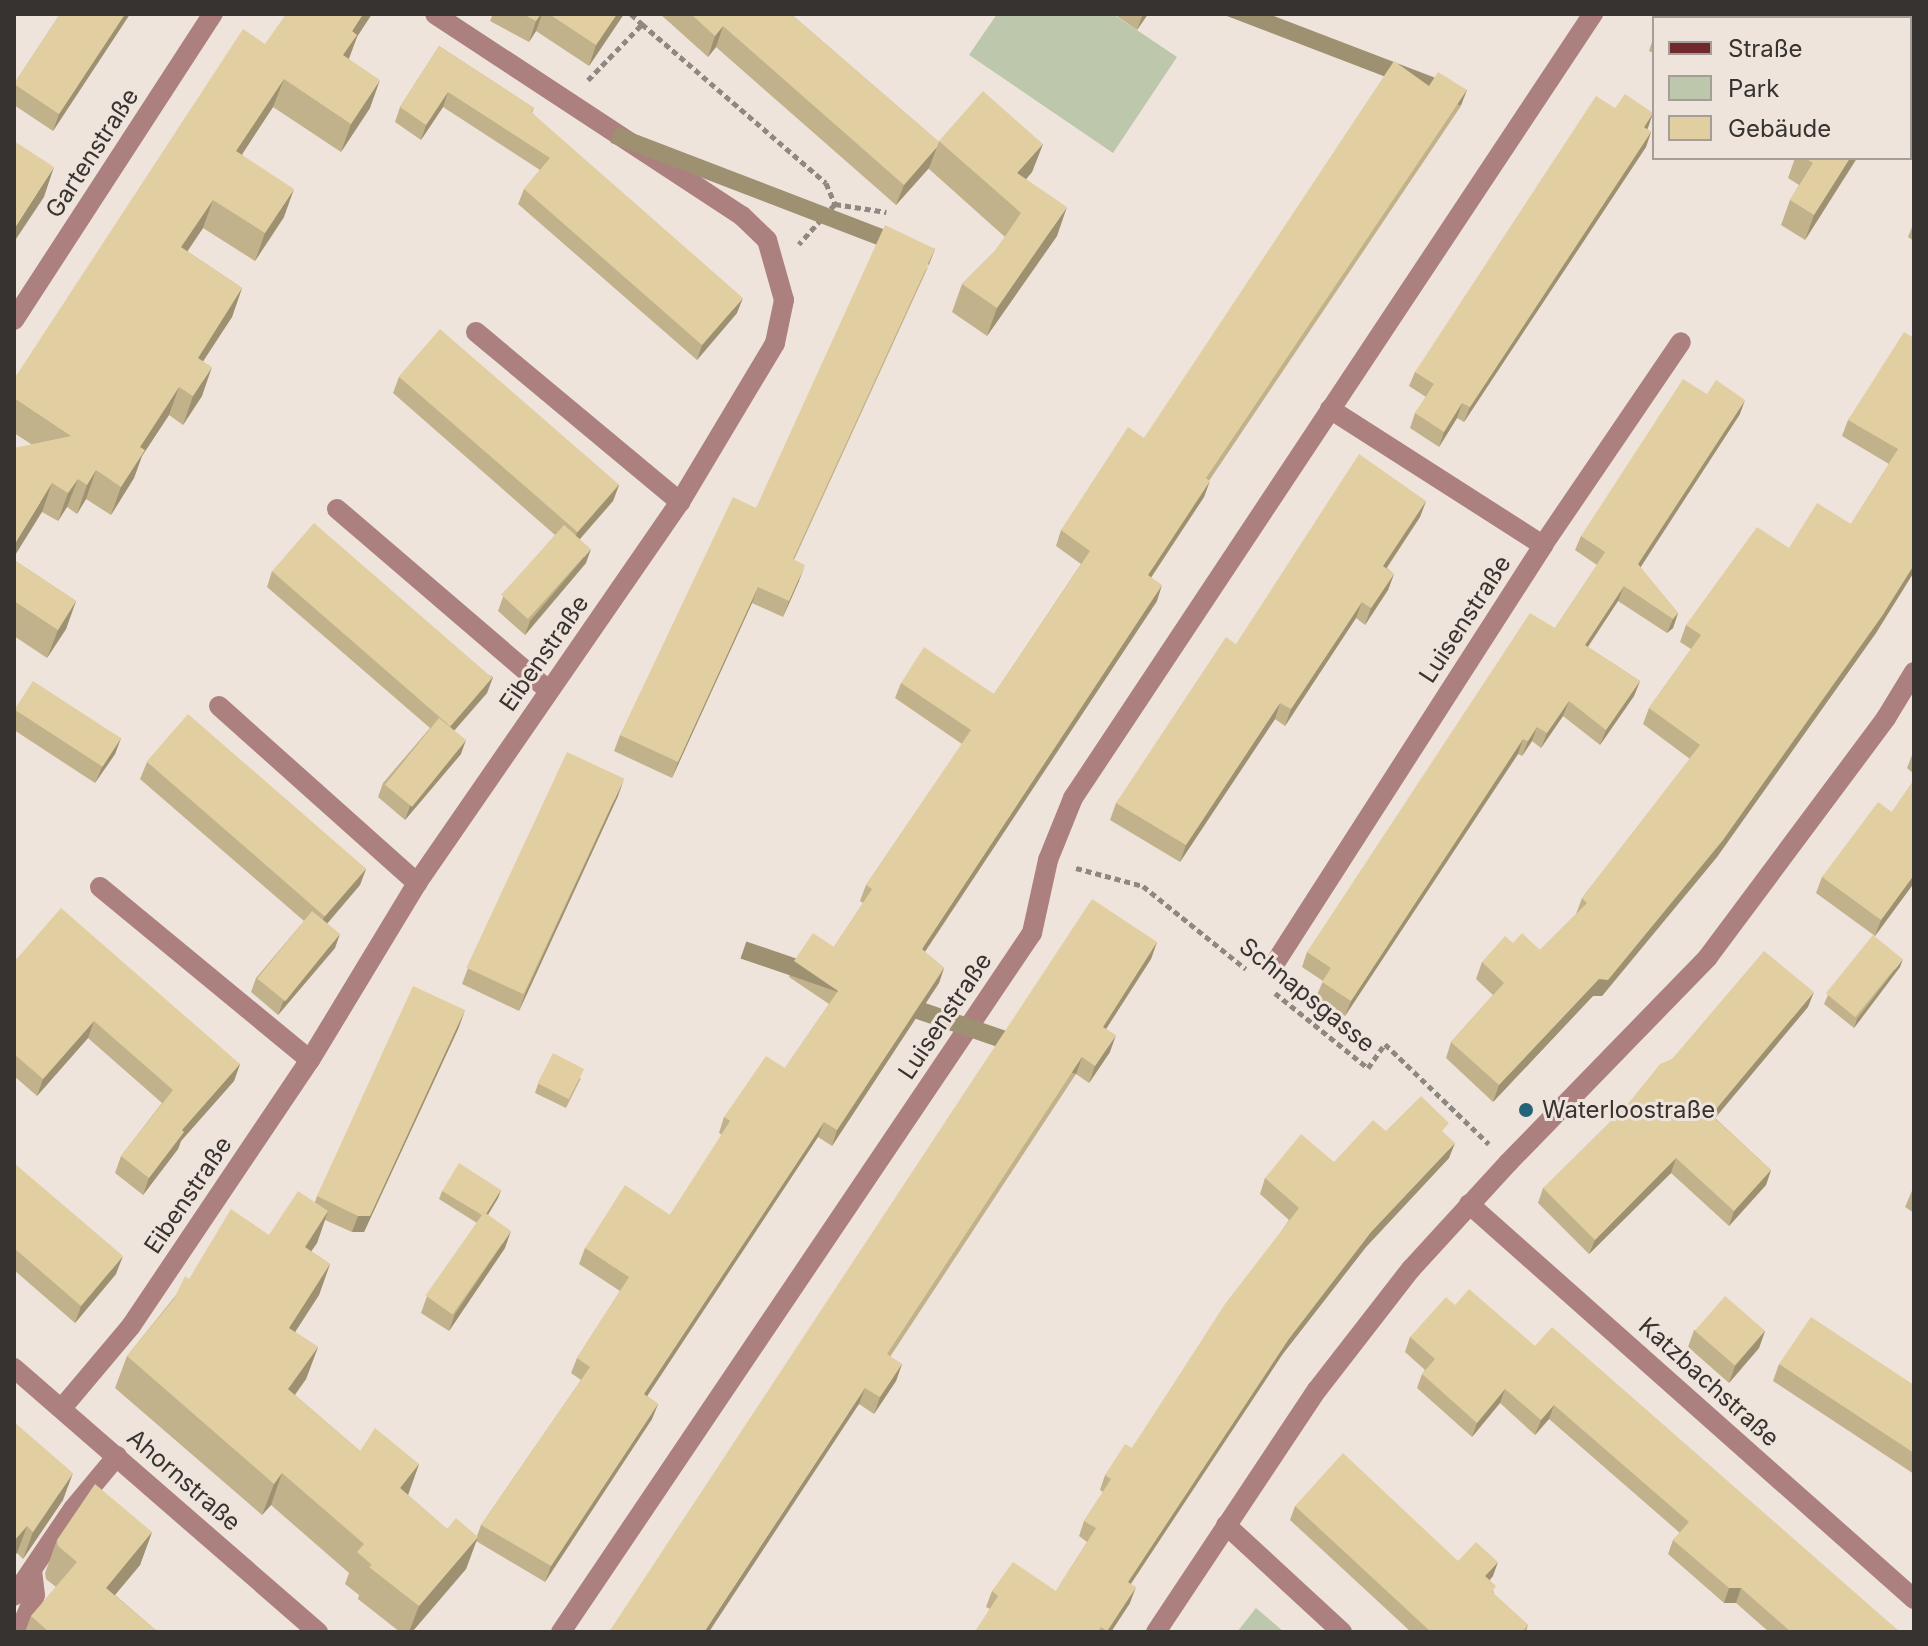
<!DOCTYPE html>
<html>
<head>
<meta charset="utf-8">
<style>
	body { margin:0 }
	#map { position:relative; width:1928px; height:1646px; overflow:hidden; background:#efe4dc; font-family:Inter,sans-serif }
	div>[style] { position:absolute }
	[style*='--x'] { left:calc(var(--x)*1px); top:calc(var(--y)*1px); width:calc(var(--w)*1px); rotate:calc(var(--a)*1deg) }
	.green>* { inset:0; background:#bdc7ab }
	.path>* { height:5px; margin-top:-2.5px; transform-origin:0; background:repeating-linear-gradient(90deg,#8f8782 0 6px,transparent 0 10px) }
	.minor>* { height:20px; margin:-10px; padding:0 10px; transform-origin:10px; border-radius:10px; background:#ac807f }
	.major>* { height:20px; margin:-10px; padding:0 10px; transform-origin:10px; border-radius:10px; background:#72292d }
	.wall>* { inset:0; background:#c2b28b }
	.shaded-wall>* { inset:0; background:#9e9171; transform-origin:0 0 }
	.building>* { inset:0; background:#e1cfa2; transform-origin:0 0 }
	.dots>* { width:22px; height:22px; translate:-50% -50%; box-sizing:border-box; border:4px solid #efe4dc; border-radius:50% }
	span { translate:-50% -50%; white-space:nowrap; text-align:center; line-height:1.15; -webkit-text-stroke:6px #efe4dc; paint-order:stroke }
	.street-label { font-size:24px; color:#373330 }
	.poi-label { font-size:24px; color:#373330 }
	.left { translate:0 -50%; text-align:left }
	.frame { position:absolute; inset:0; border:16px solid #373330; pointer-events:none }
	.legend { position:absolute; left:1652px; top:16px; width:260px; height:144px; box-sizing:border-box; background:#efe4dc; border:2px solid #a59d97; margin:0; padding:10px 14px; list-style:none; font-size:24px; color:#373330 }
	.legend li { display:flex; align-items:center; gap:16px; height:40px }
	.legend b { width:40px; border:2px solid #a59d97 }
</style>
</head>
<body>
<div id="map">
	<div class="green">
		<i style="clip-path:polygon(997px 14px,1113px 14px,1177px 57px,1113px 153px,969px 55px)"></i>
		<i style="clip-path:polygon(1256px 1608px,1284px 1632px,1237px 1632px)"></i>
	</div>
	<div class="path">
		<i style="--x:631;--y:14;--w:15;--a:42"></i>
		<i style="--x:588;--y:80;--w:78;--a:-46"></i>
		<i style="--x:642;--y:24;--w:243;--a:40.8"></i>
		<i style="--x:826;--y:183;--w:23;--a:67"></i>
		<i style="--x:835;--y:204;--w:54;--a:132"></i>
		<i style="--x:835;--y:204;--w:52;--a:8.9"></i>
		<i style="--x:1076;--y:868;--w:69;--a:15"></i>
		<i style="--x:1143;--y:886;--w:132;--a:38.9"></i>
		<i style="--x:1275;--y:993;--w:119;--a:38.9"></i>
		<i style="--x:1368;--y:1068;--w:29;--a:-55"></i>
		<i style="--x:1385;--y:1044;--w:144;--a:43.9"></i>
	</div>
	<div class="minor">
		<i style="--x:14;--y:320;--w:365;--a:-57"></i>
		<i style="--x:476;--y:332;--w:266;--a:39.8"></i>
		<i style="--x:1330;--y:409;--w:253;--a:32.6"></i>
		<i style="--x:337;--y:509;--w:279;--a:40.6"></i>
		<i style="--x:219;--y:706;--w:266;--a:41.8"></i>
		<i style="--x:100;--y:887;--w:272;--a:39.5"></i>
		<i style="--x:1275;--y:963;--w:497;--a:-57.3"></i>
		<i style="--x:1543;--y:545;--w:245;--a:-55.8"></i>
		<i style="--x:1469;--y:1204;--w:595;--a:41.59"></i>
		<i style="--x:14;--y:1368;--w:403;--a:41"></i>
		<i style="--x:62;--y:1408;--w:107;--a:-49.9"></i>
		<i style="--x:131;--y:1326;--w:321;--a:-56.1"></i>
		<i style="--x:310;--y:1060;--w:207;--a:-58.8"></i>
		<i style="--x:417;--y:883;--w:463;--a:-55.4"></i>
		<i style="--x:680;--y:502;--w:185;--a:-59.1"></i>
		<i style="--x:775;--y:343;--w:44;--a:-78.2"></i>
		<i style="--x:784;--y:300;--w:62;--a:-105.8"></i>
		<i style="--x:767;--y:240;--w:35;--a:-136"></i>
		<i style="--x:742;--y:216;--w:367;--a:-146.7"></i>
		<i style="--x:1226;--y:1525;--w:158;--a:42.7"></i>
		<i style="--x:14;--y:1596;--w:105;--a:-55.9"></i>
		<i style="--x:73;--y:1509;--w:69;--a:-50.3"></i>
		<i style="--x:19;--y:1632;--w:40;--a:-66.6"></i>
		<i style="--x:35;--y:1595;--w:24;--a:-97"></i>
		<i style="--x:561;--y:1632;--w:843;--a:-56.03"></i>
		<i style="--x:1032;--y:933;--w:75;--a:-77.6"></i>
		<i style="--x:1048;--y:860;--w:67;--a:-68"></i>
		<i style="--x:1073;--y:798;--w:941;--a:-56.45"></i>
		<i style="--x:1156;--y:1632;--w:291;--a:-56.4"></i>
		<i style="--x:1317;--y:1390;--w:153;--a:-52.2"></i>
		<i style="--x:1411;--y:1269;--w:144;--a:-47.5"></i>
		<i style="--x:1508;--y:1163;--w:287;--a:-45.8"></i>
		<i style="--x:1708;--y:957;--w:298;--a:-53.3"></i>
		<i style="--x:1886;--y:718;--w:54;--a:-58.7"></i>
	</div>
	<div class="major">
		<i style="--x:1887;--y:14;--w:9;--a:27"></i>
		<i style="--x:1910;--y:26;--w:4;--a:27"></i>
	</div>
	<div class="wall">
		<i style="clip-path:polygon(60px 14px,130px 14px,53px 131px,14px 105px,14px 84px)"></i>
		<i style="clip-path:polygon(493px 14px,624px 14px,589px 66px,536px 31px,529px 42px,490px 21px)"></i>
		<i style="clip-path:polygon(660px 14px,791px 14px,939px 142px,939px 141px,1043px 144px,1032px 172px,1026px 179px,1057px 236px,987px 336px,952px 312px,962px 284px,995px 251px,1005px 237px,929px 169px,929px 168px,896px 205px,716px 47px,708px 57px)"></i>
		<i style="clip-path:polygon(1114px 14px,1148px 14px,1137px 30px)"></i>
		<i style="clip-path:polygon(1232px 14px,1265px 14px,1262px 22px)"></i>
		<i style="clip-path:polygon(1654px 36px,1654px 53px,1649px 51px)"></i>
		<i style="clip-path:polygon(357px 37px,349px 59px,370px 108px,341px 152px,273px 107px,242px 154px,284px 217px,255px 261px,203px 228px,187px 251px,242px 288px,232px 317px,203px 361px,202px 396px,183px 425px,169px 415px,142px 456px,134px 478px,111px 515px,86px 499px,77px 514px,67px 507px,58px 521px,42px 512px,31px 444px,14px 433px,14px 379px,265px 44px)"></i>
		<i style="clip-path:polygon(439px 46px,534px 108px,532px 113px,737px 313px,697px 360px,518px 204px,524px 189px,540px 170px,443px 107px,421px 140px,395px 122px,400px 107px)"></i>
		<i style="clip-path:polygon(1429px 86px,1461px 106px,1209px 481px,1204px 497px,1151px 578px,1157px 601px,925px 952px,944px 968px,939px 983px,832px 1146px,818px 1137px,647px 1396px,658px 1404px,652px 1419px,545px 1582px,476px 1541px,466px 1569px,412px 1632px,400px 1632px,358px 1599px,359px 1595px,345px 1584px,349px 1573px,271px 1505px,262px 1515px,115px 1388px,127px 1356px,189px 1279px,269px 1235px,315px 1202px,317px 1196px,459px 1027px,364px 1232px,352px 1232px,325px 1220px,317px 1243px,311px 1251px,330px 1264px,319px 1295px,295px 1332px,318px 1347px,306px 1379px,295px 1395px,360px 1451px,419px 1464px,408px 1495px,447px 1529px,477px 1536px,481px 1525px,581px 1380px,571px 1373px,577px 1358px,620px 1291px,579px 1264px,585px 1248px,670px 1215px,722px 1135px,719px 1133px,724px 1117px,785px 1068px,829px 1004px,789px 977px,794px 961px,834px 947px,863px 903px,860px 901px,866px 885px,962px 744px,895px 698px,901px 683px,994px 694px,1081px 564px,1056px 546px,1061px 530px,1144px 438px)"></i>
		<i style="clip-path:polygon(1647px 129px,1651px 132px,1646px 147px,1464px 422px,1457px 418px,1439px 447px,1410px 428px,1415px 413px,1426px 397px,1409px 386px,1415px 372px)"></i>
		<i style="clip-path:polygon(1795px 158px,1857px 158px,1805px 240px,1781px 225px,1790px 200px,1799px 185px,1788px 178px)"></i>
		<i style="clip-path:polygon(1914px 222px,1914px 241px,1908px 237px)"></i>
		<i style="clip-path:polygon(929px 265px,794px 560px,799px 581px,783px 617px,752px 603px,672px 778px,614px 751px,620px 735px,756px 508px)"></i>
		<i style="clip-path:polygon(1914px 338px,1914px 572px,1876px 633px,1717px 857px,1602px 996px,1593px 996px,1493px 1102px,1446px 1058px,1451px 1042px,1493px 995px,1476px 979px,1482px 962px,1513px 943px,1540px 950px,1576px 914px,1582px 898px,1690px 759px,1643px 724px,1649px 708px,1691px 649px,1680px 642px,1686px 625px,1789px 548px,1851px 524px,1889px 464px,1842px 436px,1848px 420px)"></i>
		<i style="clip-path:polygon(399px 377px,619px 485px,613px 501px,580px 539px,586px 563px,525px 635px,498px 611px,503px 597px,555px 535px,393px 393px)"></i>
		<i style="clip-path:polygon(1740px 414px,1640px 567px,1678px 613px,1673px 628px,1667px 633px,1618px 601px,1588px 647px,1640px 681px,1634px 696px,1600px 745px,1563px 716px,1541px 748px,1532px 741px,1522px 756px,1518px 754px,1345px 1016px,1316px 997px,1323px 981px,1302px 967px,1307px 952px,1555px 628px,1597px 565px,1575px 550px,1581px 536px)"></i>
		<i style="clip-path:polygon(1426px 501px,1420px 517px,1387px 568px,1394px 574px,1388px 590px,1365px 625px,1356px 618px,1285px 726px,1275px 719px,1180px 862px,1110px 820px,1116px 803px,1236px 644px)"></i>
		<i style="clip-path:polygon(14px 560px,76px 601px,66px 629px,47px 658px,14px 636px)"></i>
		<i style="clip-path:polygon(272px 571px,493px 677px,487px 693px,454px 731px,461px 754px,405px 820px,378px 797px,383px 783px,430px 728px,267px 587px)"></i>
		<i style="clip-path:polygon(14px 709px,121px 738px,115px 754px,95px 783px,14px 730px)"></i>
		<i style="clip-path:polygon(1914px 750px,1914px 774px,1907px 768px)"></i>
		<i style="clip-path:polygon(147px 762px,366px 869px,360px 885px,327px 924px,335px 948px,278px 1015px,251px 992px,256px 978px,304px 921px,140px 779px)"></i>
		<i style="clip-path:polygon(1914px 780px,1914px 883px,1875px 936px,1816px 893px,1822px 877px,1892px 812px)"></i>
		<i style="clip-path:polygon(618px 796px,519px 1011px,462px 984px,468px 968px)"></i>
		<i style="clip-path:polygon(1157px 942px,1151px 959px,1106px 1029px,1110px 1052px,1089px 1083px,1076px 1074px,890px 1357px,902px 1364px,896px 1381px,874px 1414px,859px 1404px,609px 1632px)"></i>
		<i style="clip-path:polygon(14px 962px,240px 1064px,234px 1081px,181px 1141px,178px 1149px,143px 1195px,115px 1173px,121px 1156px,162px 1103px,88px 1038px,37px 1096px,14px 1076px)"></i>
		<i style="clip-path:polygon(1900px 967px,1854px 1028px,1824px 1004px,1828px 995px)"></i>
		<i style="clip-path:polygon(1808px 1007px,1715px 1118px,1771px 1170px,1766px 1185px,1729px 1226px,1671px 1173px,1589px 1254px,1538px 1203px,1543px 1188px)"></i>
		<i style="clip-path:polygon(581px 1078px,566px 1108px,535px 1093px,538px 1084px)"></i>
		<i style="clip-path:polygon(1386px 1131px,1445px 1134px,1449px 1158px,1366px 1247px,1282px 1355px,1131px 1584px,1130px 1603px,1111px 1632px,975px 1632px,990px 1609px,986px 1607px,992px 1591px,1056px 1591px,1087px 1542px,1079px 1536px,1084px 1521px,1103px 1492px,1100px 1490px,1105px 1475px,1132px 1448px,1289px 1220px,1260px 1194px,1265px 1178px,1334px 1162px)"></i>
		<i style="clip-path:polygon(14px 1163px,116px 1274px,75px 1323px,14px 1270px)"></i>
		<i style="clip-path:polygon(1914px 1186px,1914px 1213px,1905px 1207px)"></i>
		<i style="clip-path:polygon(501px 1190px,498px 1198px,488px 1215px,505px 1248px,449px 1331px,421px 1313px,427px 1296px,477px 1223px,439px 1199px,442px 1191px)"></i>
		<i style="clip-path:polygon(1455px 1305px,1535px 1346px,1900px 1632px,1769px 1632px,1736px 1603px,1724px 1603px,1668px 1554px,1673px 1540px,1680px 1533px,1549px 1419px,1535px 1435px,1500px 1403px,1472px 1437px,1417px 1388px,1422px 1374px,1425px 1370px,1405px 1352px,1410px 1337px)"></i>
		<i style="clip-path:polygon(1694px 1330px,1765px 1331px,1759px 1348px,1729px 1383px,1688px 1347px)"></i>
		<i style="clip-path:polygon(1779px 1364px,1914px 1385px,1914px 1474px,1773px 1381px)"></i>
		<i style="clip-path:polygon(14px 1422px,63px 1500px,23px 1559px,17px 1553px,14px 1556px)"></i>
		<i style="clip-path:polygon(1295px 1506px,1458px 1561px,1493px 1576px,1490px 1580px,1494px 1594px,1528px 1625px,1526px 1632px,1411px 1632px,1290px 1520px)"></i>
		<i style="clip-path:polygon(152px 1532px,140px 1565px,115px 1595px,158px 1632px,25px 1632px,31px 1616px,56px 1587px,46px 1579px,45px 1573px,57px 1540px)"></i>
	</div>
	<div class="shaded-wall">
		<i style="clip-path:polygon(125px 14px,130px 14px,53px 131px,59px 114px)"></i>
		<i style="clip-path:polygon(363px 14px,372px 14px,357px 37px,347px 63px,333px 83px,352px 31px)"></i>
		<i style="clip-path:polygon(541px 14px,542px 14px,536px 31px,529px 42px,536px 21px)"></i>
		<i style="clip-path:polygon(617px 14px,624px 14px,589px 66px,596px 45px)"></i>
		<i style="clip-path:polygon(1143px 14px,1148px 14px,1137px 30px)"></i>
		<i style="clip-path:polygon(723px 26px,716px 47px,708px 57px,715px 36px)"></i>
		<i style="clip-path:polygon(284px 79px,273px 107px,226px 179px,236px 151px)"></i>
		<i style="clip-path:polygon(380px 80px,370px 108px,341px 152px,351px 124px)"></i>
		<i style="left:1467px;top:90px;width:17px;height:468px;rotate:111deg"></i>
		<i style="clip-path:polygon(448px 92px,443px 107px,421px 140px,426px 125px)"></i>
		<i style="clip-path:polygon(1653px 113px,1648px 128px,1638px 142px,1644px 127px)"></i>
		<i style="clip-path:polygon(1651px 132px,1646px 147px,1464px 422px,1470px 407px)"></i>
		<i style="clip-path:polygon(1043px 144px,1032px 172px,1007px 202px,1017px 173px)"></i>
		<i style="clip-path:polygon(937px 147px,929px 168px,896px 205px,904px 185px)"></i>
		<i style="clip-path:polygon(1850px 158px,1857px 158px,1805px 240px,1814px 215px)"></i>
		<i style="clip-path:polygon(54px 167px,44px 197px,14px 242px,14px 229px)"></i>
		<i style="clip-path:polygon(294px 189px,284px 217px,255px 261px,265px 233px)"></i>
		<i style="clip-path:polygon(213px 200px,203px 228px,171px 276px,181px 247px)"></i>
		<i style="clip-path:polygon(1067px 207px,1057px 236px,987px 336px,997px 308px)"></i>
		<i style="left:935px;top:249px;width:17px;height:341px;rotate:111deg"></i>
		<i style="clip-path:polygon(242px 288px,232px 317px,187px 386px,198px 358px)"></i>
		<i style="clip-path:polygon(743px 298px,737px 313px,697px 360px,702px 345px)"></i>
		<i style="clip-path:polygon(212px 367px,202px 396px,183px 425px,193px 396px)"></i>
		<i style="clip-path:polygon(179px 387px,169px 415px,142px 456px,134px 478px,111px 515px,121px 487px,140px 447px)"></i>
		<i style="clip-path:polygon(1745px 400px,1740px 414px,1633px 579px,1638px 564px)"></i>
		<i style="clip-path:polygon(1462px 403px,1457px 418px,1439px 447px,1444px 432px)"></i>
		<i style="clip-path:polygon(96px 470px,86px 499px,77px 514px,87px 485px)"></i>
		<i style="clip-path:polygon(78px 479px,67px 507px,58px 521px,68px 493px)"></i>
		<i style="clip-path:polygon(1210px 481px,1204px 497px,1142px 591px,1148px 575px)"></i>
		<i style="clip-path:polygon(52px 483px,42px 512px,14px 557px,14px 545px)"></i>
		<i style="clip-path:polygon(619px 485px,613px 501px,571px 549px,577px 533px)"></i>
		<i style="clip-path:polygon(1426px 501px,1420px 517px,1377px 582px,1383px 566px)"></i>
		<i style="clip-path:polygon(591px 549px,586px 563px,525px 635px,530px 621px)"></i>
		<i style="clip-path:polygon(805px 565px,799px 581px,783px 617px,789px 601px)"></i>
		<i style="clip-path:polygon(1914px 565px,1914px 572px,1876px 633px,1717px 857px,1602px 996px,1593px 996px,1493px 1102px,1499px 1085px)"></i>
		<i style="clip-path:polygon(1394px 574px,1388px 590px,1365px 625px,1371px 608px)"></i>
		<i style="clip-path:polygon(1162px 585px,1157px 601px,916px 965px,922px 949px)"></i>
		<i style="clip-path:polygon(1624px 586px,1618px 601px,1579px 660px,1585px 645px)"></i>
		<i style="clip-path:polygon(758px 587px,752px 603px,672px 778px,678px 762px)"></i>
		<i style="clip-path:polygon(76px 601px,66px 629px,47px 658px,58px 630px)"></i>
		<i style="clip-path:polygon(1362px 602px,1356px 618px,1285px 726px,1291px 709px)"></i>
		<i style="clip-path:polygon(1678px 613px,1673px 628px,1667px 633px,1673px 619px)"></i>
		<i style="clip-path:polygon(493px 677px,487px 693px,445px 741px,451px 726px)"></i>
		<i style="clip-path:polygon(1640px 681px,1634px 696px,1600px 745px,1606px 730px)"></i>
		<i style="clip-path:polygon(1569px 701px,1563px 716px,1541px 748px,1547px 733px)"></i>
		<i style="clip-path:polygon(1280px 703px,1275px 719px,1180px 862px,1186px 845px)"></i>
		<i style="clip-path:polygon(1537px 727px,1532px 741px,1522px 756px,1528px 741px)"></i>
		<i style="clip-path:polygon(121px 738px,115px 754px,95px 783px,102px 767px)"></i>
		<i style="clip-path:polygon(1523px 739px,1518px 754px,1345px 1016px,1351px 1001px)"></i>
		<i style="clip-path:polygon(466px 740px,461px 754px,405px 820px,410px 806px)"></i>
		<i style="clip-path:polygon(624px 779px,618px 796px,519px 1011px,525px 994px)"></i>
		<i style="clip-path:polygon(366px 869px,360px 885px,318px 934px,324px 917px)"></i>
		<i style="clip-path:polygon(1914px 875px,1914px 883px,1875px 936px,1881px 920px)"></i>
		<i style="clip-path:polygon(340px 934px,335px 948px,278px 1015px,283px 1002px)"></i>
		<i style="clip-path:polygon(1157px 942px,1151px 959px,1097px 1043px,1103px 1027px)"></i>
		<i style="clip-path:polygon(1903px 959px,1900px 967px,1854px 1028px,1857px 1019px)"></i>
		<i style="clip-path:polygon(944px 968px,939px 983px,832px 1146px,837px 1130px)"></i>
		<i style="clip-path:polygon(1814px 992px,1808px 1007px,1705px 1130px,1711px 1115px)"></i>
		<i style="clip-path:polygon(465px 1010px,459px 1027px,364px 1232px,352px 1232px,358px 1216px)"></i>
		<i style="clip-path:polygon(94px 1021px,88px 1038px,37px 1096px,43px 1079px)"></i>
		<i style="clip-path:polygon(1116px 1035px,1110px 1052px,1089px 1083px,1095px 1066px)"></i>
		<i style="left:1082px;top:1057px;width:18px;height:355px;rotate:109deg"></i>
		<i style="clip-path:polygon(240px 1064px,234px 1081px,181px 1141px,178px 1149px,143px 1195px,149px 1178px,182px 1130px)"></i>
		<i style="clip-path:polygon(824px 1122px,818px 1137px,638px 1410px,644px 1394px)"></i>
		<i style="clip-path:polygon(1455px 1143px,1449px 1158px,1366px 1247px,1282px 1355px,1122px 1597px,1128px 1582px,1288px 1340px,1371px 1232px)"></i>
		<i style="clip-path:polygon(1676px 1158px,1671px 1173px,1589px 1254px,1595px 1240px)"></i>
		<i style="clip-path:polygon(1771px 1170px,1766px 1185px,1729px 1226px,1734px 1211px)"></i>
		<i style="clip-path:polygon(501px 1190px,498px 1198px,481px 1226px,484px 1217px)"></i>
		<i style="clip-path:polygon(328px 1211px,317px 1243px,293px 1278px,305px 1247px)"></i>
		<i style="clip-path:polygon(511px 1231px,505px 1248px,449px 1331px,455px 1314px)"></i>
		<i style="clip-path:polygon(123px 1256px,116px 1274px,75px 1323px,81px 1306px)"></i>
		<i style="clip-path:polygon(330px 1264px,319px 1295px,277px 1360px,289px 1328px)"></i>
		<i style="clip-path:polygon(1765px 1331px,1759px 1348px,1729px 1383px,1735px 1366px)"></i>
		<i style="clip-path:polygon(318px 1347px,306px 1379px,276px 1421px,288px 1389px)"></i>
		<i style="clip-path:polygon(902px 1364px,896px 1381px,874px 1414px,880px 1397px)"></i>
		<i style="clip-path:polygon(865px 1388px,859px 1404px,709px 1632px,704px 1632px)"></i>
		<i style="clip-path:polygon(1505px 1389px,1500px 1403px,1472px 1437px,1477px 1423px)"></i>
		<i style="clip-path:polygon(658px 1404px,652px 1419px,545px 1582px,551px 1566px)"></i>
		<i style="clip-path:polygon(1554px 1405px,1549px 1419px,1535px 1435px,1541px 1420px)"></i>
		<i style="clip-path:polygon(419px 1464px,408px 1495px,400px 1488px)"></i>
		<i style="clip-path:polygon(73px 1473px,63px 1500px,23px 1559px,33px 1532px)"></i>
		<i style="clip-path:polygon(282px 1473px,271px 1505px,262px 1515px,274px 1484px)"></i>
		<i style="clip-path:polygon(27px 1526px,17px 1553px,14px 1556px,14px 1541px)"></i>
		<i style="clip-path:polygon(152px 1532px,140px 1565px,94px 1620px,106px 1588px)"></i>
		<i style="clip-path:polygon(478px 1537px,466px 1569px,412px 1632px,409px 1632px,419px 1606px)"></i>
		<i style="clip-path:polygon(1498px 1562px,1493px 1576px,1480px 1590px,1485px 1576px)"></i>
		<i style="clip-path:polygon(1136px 1587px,1130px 1603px,1111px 1632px,1107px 1632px)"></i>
		<i style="clip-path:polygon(1729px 1588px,1741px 1588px,1736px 1603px,1724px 1603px)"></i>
	</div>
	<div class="building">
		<i style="clip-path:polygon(60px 14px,125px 14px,59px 114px,14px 84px)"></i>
		<i style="clip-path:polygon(286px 14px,363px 14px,352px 31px,357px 35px,343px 55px,380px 80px,351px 124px,284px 79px,236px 151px,294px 189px,265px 233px,213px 200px,181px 247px,242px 288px,198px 358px,212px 367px,193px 396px,179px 387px,140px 447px,145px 450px,121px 487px,96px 470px,87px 485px,78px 479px,68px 493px,52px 483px,14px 545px,14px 448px,71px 436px,14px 398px,14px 379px,243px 29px,265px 44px)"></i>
		<i style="clip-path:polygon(523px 14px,541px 14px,536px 21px)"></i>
		<i style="clip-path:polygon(549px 14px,617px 14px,596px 45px)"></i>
		<i style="clip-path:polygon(691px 14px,791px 14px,939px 142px,937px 147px,904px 185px,723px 26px,715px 36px)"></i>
		<i style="left:1663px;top:14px;width:99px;height:4px"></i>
		<i style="clip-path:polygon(439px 46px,534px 108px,531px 112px,743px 298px,702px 345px,524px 189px,550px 158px,448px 92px,426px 125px,400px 107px)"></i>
		<i style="clip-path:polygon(1394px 61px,1429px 86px,1438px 72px,1467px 90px,1206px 478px,1210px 481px,1148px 575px,1162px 585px,922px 949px,944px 968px,837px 1130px,824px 1122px,644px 1394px,658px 1404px,551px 1566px,481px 1525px,590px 1367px,577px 1358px,629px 1277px,585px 1248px,625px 1185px,670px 1215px,730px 1121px,724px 1117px,766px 1056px,785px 1068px,838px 991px,794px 961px,813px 933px,834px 947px,872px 889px,866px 885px,971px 730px,901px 683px,924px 647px,994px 694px,1090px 551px,1061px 530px,1128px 427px,1144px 438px)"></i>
		<i style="clip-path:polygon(983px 91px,1043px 144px,1017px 173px,1067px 207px,997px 308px,962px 284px,995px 251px,1021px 213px,939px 141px)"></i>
		<i style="clip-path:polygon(1625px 94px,1653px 113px,1644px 127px,1651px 132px,1470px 407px,1462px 403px,1444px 432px,1415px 413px,1434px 384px,1415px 372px,1596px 96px,1615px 108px)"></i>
		<i style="clip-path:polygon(14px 141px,54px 167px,14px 229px)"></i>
		<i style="clip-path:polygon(1805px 158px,1850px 158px,1814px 215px,1790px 200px,1813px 163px)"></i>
		<i style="clip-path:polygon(885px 225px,935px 249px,793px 559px,805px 565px,789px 601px,758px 587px,678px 762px,620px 735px,733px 497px,756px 508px)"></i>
		<i style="left:440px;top:329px;width:237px;height:63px;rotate:41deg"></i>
		<i style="clip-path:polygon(1904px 332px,1914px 338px,1914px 565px,1882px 616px,1723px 840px,1608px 980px,1599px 979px,1499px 1085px,1451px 1042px,1504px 983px,1482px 962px,1505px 936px,1513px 943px,1522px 933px,1540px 950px,1587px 903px,1582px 898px,1700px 745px,1649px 708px,1701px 635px,1686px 625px,1757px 527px,1789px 548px,1817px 503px,1851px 524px,1898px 449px,1848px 420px)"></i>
		<i style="clip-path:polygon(1683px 379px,1707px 394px,1716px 380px,1745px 400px,1638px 564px,1678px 613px,1673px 619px,1624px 586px,1585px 645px,1640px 681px,1606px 730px,1569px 701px,1547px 733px,1537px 727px,1528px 741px,1523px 739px,1351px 1001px,1322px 982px,1331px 968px,1307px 952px,1530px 613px,1555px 628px,1596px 566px,1605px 552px,1581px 536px)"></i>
		<i style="clip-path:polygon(1359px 454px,1426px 501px,1383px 566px,1394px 574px,1371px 608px,1362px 602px,1291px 709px,1280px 703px,1186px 845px,1116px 803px,1226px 637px,1236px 644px)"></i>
		<i style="left:314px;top:523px;width:236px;height:64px;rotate:41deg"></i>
		<i style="left:564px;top:525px;width:36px;height:94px;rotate:42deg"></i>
		<i style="clip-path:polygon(14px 560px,76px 601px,58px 630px,14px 601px)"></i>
		<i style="left:33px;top:681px;width:105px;height:34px;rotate:33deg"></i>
		<i style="left:188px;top:714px;width:236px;height:63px;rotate:41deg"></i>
		<i style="left:439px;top:718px;width:35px;height:86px;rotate:39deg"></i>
		<i style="left:567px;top:752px;width:63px;height:238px;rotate:25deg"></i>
		<i style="clip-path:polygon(1914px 780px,1914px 875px,1881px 920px,1822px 877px,1878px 802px,1892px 812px)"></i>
		<i style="clip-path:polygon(1092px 899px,1157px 942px,1103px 1027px,1116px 1035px,1095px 1066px,1082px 1057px,887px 1354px,902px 1364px,880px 1397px,865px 1388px,704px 1632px,609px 1632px)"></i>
		<i style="clip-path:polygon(61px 908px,240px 1064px,182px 1130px,184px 1132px,149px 1178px,121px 1156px,173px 1090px,94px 1021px,43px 1079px,14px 1054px,14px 962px)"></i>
		<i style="left:312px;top:911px;width:36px;height:87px;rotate:39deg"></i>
		<i style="left:1873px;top:935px;width:38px;height:75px;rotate:39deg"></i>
		<i style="clip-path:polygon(1764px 951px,1814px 992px,1711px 1115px,1771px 1170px,1734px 1211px,1676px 1158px,1595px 1240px,1543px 1188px,1627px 1105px,1660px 1064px,1672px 1059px)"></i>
		<i style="clip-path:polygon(413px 986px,465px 1010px,370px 1216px,358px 1216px,317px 1196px)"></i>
		<i style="left:553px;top:1053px;width:35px;height:34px;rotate:27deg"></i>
		<i style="clip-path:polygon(1421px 1096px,1449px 1123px,1442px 1131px,1455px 1143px,1371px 1232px,1288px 1340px,1128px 1582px,1136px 1587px,1107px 1631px,1101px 1627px,1098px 1632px,975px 1632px,998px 1596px,992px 1591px,1013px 1562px,1056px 1591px,1096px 1528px,1084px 1521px,1111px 1479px,1105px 1475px,1125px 1444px,1132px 1448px,1225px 1304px,1299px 1208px,1265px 1178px,1301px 1134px,1334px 1162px,1373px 1120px,1386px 1131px)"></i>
		<i style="clip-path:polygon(14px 1163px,123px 1256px,81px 1306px,14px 1248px)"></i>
		<i style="clip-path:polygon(459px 1163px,501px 1190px,486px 1214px,484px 1212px,482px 1215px,442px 1191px)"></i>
		<i style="clip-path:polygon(298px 1191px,328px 1211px,305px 1247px,330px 1264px,289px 1328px,318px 1347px,288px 1389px,360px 1451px,375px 1428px,419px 1464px,400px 1488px,447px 1529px,456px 1518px,478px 1537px,419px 1606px,369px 1567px,372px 1565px,357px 1552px,364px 1544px,282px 1473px,274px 1484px,127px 1356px,174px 1299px,185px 1276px,189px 1279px,231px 1209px,269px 1235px)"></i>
		<i style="left:484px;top:1212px;width:33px;height:102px;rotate:35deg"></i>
		<i style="clip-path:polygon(1469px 1289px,1535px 1346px,1552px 1327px,1900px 1632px,1791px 1632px,1741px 1588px,1729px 1588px,1673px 1540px,1689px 1522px,1554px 1405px,1541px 1420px,1505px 1389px,1477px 1423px,1422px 1374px,1435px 1359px,1410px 1337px,1446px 1297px,1455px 1305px)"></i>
		<i style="left:1725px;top:1296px;width:53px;height:46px;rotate:41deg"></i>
		<i style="clip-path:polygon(1811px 1317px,1914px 1385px,1914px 1453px,1779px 1364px)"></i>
		<i style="clip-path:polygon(14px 1422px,73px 1473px,33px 1532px,27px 1526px,14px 1541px)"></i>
		<i style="clip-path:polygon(1343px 1453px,1458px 1561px,1476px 1542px,1498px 1562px,1485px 1576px,1496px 1586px,1492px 1592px,1528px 1625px,1522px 1632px,1431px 1632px,1295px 1506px)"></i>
		<i style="clip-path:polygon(95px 1484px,152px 1532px,106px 1588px,158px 1632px,49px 1632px,31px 1616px,77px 1562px,58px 1546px,57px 1540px)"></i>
	</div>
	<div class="dots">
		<i style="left:1526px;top:1110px;background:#26637a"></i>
	</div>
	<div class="street-label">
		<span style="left:92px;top:153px;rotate:-57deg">Gartenstraße</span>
		<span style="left:1465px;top:619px;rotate:-57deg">Luisenstraße</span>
		<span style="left:544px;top:653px;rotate:-55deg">Eibenstraße</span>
		<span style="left:1307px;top:995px;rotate:39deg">Schnapsgasse</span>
		<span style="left:945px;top:1016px;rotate:-56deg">Luisenstraße</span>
		<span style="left:188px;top:1195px;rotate:-56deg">Eibenstraße</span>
		<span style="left:1709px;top:1382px;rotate:42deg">Katzbachstraße</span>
		<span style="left:184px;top:1480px;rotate:41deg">Ahornstraße</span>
	</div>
	<div class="poi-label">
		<span class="left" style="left:1542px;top:1110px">Waterloostraße</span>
	</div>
	<div class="frame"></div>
	<ul class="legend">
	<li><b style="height:10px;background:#72292d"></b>Straße</li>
	<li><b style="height:22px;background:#bdc7ab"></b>Park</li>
	<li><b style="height:22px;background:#e1cfa2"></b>Gebäude</li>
	</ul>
</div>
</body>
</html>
